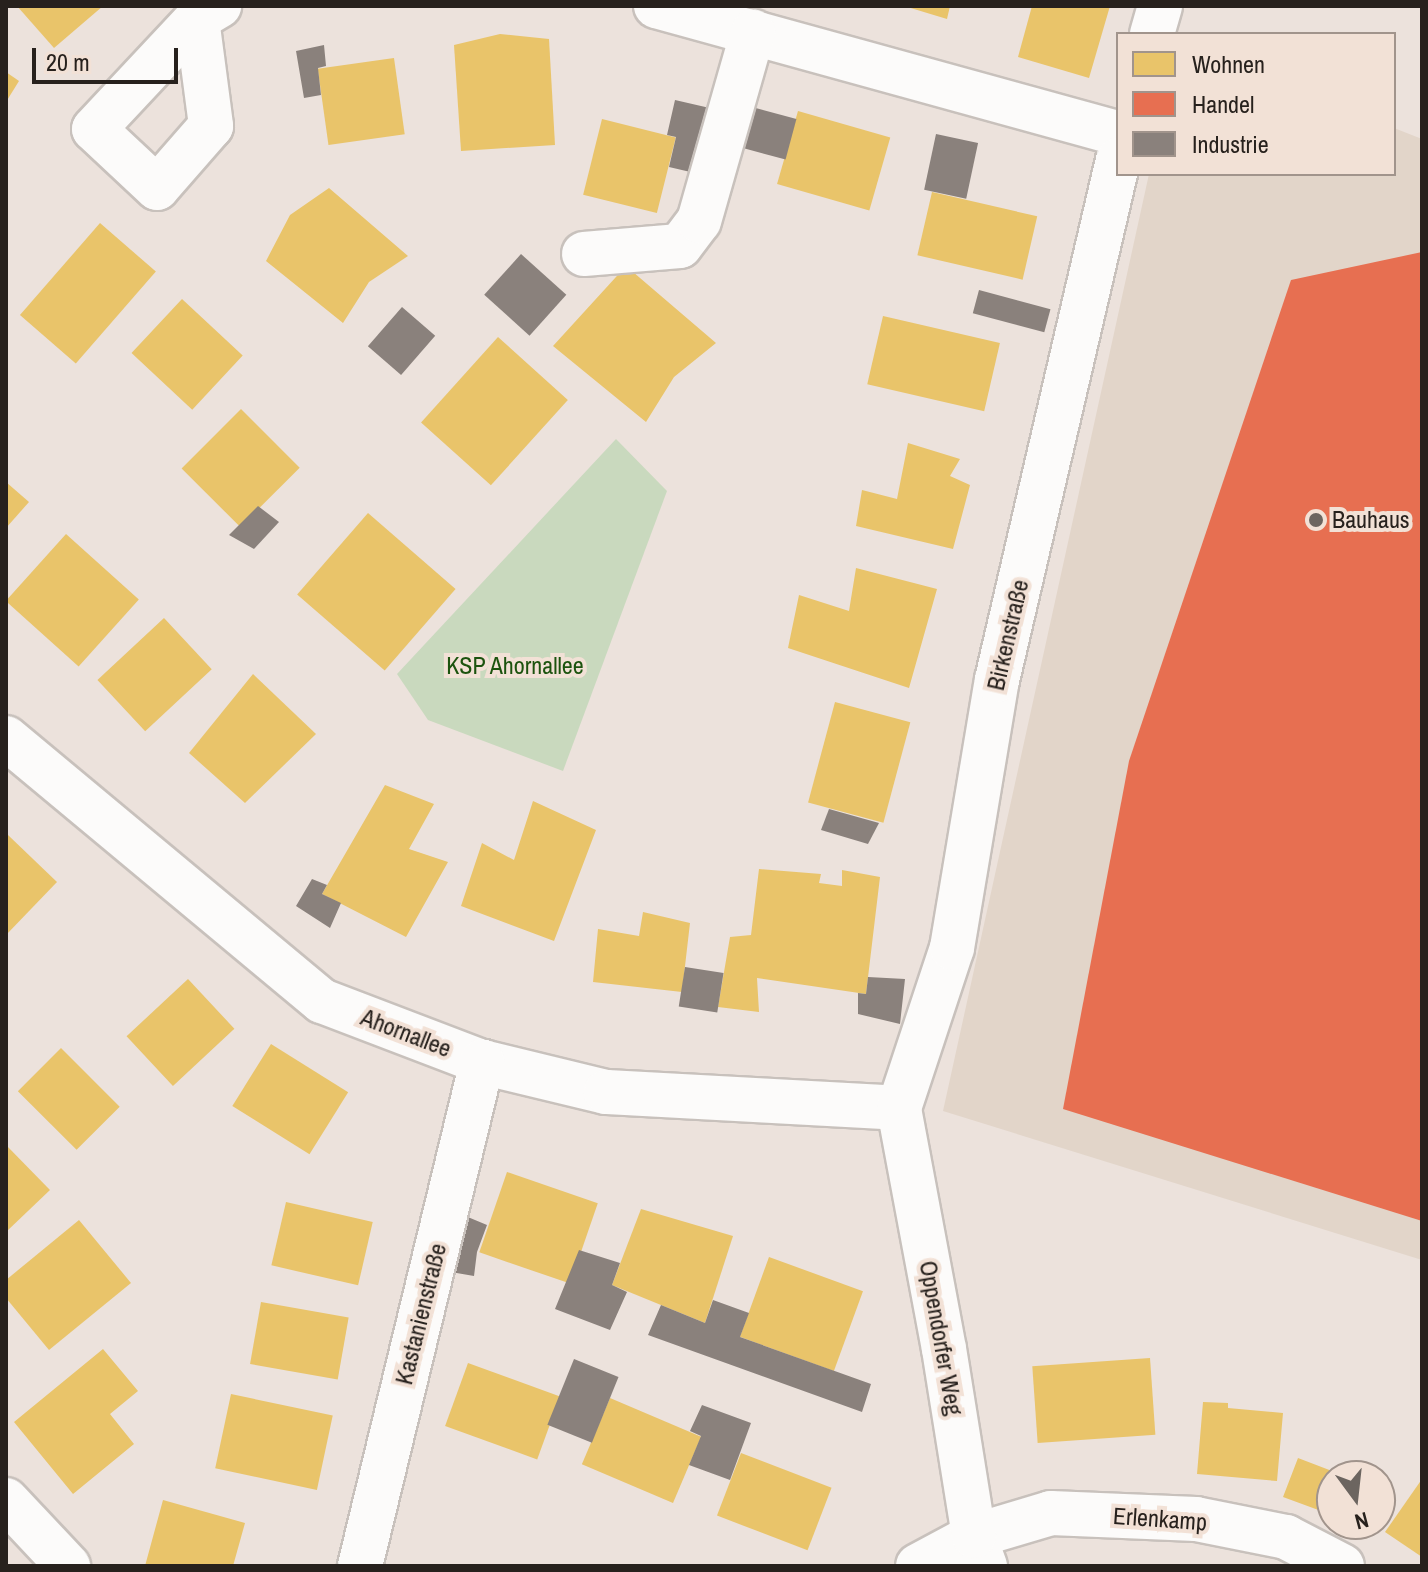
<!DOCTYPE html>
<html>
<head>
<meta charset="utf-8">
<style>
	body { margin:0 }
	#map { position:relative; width:1428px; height:1572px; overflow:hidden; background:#ece2dc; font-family:"Archivo Narrow",sans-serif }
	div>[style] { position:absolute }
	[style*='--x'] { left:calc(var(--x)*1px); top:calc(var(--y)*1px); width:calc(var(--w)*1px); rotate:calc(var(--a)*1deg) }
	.commercial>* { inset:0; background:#e2d5c9 }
	.green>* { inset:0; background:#c9d9be }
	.homes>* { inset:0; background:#e9c46a; transform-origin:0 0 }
	.shops>* { inset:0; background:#e76f51 }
	.industry>* { inset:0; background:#8a817c; transform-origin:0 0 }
	.roads { filter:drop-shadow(2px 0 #c8c1bc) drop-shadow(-2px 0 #c8c1bc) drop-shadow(0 2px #c8c1bc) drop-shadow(0 -2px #c8c1bc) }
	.minor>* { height:44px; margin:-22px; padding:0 22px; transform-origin:22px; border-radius:22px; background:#fcfbfa }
	.dots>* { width:22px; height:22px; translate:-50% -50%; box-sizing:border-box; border:4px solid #f2e1d6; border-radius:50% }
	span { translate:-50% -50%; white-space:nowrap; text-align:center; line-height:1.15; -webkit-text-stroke:8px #f2e1d6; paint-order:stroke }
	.poi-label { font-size:24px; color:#27211d }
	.left { translate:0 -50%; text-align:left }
	.street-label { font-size:24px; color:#27211d }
	.park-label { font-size:24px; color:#1c530e }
	.frame { position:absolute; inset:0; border:8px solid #27211d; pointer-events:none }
	.legend { position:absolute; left:1116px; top:32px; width:280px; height:144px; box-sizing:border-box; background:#f2e1d6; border:2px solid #a1948c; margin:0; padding:10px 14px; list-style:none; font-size:24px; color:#27211d }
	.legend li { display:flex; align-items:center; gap:16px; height:40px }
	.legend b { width:40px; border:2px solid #a1948c }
	.north { position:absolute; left:1316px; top:1460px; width:80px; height:80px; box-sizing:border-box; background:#f2e1d6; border:2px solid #a1948c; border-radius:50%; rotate:165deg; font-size:22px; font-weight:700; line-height:32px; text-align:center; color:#27211d }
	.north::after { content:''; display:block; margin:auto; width:28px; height:36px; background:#6c6560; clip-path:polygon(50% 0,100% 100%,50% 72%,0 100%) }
	.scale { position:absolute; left:32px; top:48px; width:146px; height:36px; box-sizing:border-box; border:4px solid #27211d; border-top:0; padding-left:10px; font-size:24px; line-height:28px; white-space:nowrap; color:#27211d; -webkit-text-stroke:6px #f2e1d6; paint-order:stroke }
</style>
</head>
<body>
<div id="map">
	<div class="commercial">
		<i style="clip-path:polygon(1394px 128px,1422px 139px,1422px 1260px,943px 1111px,1149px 174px,1394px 174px)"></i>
	</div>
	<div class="green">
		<i style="clip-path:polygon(616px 439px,667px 491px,563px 771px,428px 720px,397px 674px)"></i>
	</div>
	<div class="homes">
		<i style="clip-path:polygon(17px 6px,103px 6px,54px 48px)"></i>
		<i style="clip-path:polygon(904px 6px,950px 6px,947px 19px)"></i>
		<i style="clip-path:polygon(1032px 6px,1110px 6px,1089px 78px,1018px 57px)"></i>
		<i style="clip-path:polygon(500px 34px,549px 39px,555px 145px,461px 151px,454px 45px)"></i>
		<i style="left:394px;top:58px;width:77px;height:77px;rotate:82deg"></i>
		<i style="clip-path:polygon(6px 72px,19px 81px,6px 102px)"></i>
		<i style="left:798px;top:111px;width:96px;height:76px;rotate:16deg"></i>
		<i style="left:602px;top:119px;width:76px;height:78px;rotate:14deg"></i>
		<i style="clip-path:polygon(329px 188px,408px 256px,369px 282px,343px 323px,266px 261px,290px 215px)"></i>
		<i style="left:932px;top:192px;width:108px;height:65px;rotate:13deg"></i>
		<i style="left:100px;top:223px;width:74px;height:122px;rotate:41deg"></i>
		<i style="clip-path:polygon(626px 266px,716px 343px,674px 377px,646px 422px,553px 346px)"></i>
		<i style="left:182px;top:299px;width:83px;height:74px;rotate:43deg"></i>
		<i style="left:883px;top:316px;width:120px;height:70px;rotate:13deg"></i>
		<i style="left:498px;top:337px;width:94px;height:115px;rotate:42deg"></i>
		<i style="left:241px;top:409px;width:83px;height:84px;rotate:45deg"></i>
		<i style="clip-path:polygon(908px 443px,960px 459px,950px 476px,970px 485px,953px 549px,856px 526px,862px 490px,897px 499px)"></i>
		<i style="clip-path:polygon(6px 482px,29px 502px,6px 528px)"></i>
		<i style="left:368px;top:513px;width:116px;height:108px;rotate:41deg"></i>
		<i style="left:66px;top:534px;width:98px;height:90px;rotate:42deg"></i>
		<i style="clip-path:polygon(856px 568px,937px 589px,909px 688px,788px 648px,799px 595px,849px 611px)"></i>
		<i style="left:164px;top:618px;width:70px;height:91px;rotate:47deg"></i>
		<i style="clip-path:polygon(253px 674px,316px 734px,245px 803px,189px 753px)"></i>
		<i style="left:835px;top:702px;width:78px;height:104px;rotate:15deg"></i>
		<i style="clip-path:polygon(385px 785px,434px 804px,409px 849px,448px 862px,406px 937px,322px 894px)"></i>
		<i style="clip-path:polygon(533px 801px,596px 830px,554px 941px,461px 906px,482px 843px,514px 860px)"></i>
		<i style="clip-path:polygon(8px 835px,57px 882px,6px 935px,6px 838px)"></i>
		<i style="clip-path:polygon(759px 869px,821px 874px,819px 883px,842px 886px,842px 870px,880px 877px,866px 994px,757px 978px,759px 1012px,718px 1007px,730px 937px,751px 935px)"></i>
		<i style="clip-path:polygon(643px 912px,690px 923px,682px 992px,593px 982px,598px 929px,639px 936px)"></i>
		<i style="left:188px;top:979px;width:68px;height:84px;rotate:47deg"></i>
		<i style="left:271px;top:1044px;width:91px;height:73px;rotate:32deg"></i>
		<i style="left:61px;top:1048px;width:83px;height:61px;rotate:45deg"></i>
		<i style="clip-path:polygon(6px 1145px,50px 1190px,6px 1232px)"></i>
		<i style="left:507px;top:1172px;width:96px;height:85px;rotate:19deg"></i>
		<i style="left:286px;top:1202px;width:89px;height:65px;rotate:13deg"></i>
		<i style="clip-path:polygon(641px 1209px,733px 1236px,705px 1323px,612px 1285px)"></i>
		<i style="clip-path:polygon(79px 1220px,131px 1283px,49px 1350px,6px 1298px,6px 1280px)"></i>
		<i style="left:769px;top:1257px;width:100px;height:85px;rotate:20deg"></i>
		<i style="left:261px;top:1302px;width:89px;height:63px;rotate:10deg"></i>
		<i style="clip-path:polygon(103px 1349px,138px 1391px,110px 1414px,134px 1444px,73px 1494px,14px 1422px)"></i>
		<i style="left:1150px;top:1358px;width:77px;height:118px;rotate:86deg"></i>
		<i style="left:468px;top:1363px;width:98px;height:67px;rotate:20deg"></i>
		<i style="left:231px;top:1394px;width:104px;height:76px;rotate:12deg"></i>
		<i style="left:610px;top:1398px;width:99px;height:72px;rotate:23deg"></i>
		<i style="clip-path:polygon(1203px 1402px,1228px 1403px,1228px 1408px,1283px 1413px,1277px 1481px,1197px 1474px)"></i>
		<i style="left:741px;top:1453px;width:97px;height:67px;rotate:21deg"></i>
		<i style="clip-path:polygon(1298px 1458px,1345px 1476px,1332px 1476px,1332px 1515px,1283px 1497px)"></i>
		<i style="clip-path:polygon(1422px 1479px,1422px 1557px,1385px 1532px)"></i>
		<i style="clip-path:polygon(163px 1500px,245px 1523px,233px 1566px,145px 1566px)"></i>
	</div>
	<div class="shops">
		<i style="clip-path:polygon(1422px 252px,1422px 1221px,1063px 1109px,1129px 761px,1291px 280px)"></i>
	</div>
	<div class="industry">
		<i style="clip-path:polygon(324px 45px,326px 66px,318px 68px,321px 95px,304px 98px,296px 51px)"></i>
		<i style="clip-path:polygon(675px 100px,714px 109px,699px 174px,669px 167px,676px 137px,667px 135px)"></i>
		<i style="left:752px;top:107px;width:46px;height:42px;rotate:15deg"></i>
		<i style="left:936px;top:134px;width:43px;height:57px;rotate:12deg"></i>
		<i style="left:521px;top:254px;width:61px;height:55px;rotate:42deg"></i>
		<i style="left:979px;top:290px;width:74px;height:24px;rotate:15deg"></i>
		<i style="left:402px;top:307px;width:44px;height:52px;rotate:41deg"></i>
		<i style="clip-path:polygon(258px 506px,279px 522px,254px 549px,229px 535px)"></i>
		<i style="clip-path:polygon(829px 809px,879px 823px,868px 844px,821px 830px)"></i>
		<i style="clip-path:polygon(312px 879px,327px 885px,322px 894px,341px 903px,330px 928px,296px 906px)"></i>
		<i style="left:685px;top:967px;width:39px;height:40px;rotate:9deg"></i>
		<i style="clip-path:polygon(868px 977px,905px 979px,900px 1024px,858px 1014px,858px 993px,866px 994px)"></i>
		<i style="clip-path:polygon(463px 1215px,487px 1225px,477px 1252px,474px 1276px,445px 1271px)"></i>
		<i style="clip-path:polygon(579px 1250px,620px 1263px,612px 1285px,627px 1292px,610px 1330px,555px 1309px)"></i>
		<i style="clip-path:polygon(713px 1300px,749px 1313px,740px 1337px,871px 1384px,862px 1412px,648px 1335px,661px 1305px,705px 1323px)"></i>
		<i style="left:574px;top:1359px;width:48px;height:71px;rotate:22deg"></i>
		<i style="clip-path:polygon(702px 1405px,751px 1423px,730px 1480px,689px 1465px,701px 1436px,690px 1431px)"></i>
	</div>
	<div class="roads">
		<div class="minor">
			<i style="--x:656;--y:6;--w:479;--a:15.4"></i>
			<i style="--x:197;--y:19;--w:108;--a:82.5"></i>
			<i style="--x:211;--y:126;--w:82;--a:131.1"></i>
			<i style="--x:157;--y:188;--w:86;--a:-136.9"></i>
			<i style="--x:94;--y:129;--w:151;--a:-46.9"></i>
			<i style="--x:197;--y:19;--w:26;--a:-31"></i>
			<i style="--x:1152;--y:34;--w:29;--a:-74"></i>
			<i style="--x:584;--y:254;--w:96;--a:-4.8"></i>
			<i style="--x:680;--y:246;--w:31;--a:-53"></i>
			<i style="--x:699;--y:221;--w:197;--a:-74.1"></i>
			<i style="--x:6;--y:738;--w:411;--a:39.8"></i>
			<i style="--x:322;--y:1001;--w:171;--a:20.9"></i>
			<i style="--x:482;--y:1062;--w:128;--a:13.6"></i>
			<i style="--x:606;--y:1092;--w:293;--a:3.1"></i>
			<i style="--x:6;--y:1500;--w:91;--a:46.8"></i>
			<i style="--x:360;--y:1566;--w:519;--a:-76.39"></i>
			<i style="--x:918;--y:1566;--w:64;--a:-28.2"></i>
			<i style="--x:974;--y:1536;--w:80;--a:-16.6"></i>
			<i style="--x:1051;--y:1513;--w:145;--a:2.4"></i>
			<i style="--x:1196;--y:1519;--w:92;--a:11.3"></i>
			<i style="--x:1286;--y:1537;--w:63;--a:27.4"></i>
			<i style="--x:985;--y:1566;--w:32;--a:-110"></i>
			<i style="--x:974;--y:1536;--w:189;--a:-99.1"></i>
			<i style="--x:944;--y:1349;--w:245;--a:-100.6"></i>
			<i style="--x:899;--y:1108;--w:169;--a:-71.7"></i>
			<i style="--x:952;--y:948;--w:272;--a:-80.5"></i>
			<i style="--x:997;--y:680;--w:534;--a:-76.9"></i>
		</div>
	</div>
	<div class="dots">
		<i style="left:1316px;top:520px;background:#6c6560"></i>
	</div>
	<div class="poi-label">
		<span class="left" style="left:1332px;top:520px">Bauhaus</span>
	</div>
	<div class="street-label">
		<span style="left:1008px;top:635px;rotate:-77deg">Birkenstraße</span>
		<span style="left:406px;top:1033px;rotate:21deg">Ahornallee</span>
		<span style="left:421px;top:1314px;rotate:-76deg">Kastanienstraße</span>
		<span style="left:941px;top:1338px;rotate:80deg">Oppendorfer Weg</span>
		<span style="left:1160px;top:1519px;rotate:4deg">Erlenkamp</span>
	</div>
	<div class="park-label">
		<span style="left:515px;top:666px">KSP Ahornallee</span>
	</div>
	<div class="frame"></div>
	<ul class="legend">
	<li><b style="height:22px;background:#e9c46a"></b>Wohnen</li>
	<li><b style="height:22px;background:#e76f51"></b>Handel</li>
	<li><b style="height:22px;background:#8a817c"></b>Industrie</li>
	</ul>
	<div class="north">N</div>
	<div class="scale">20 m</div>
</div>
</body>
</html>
